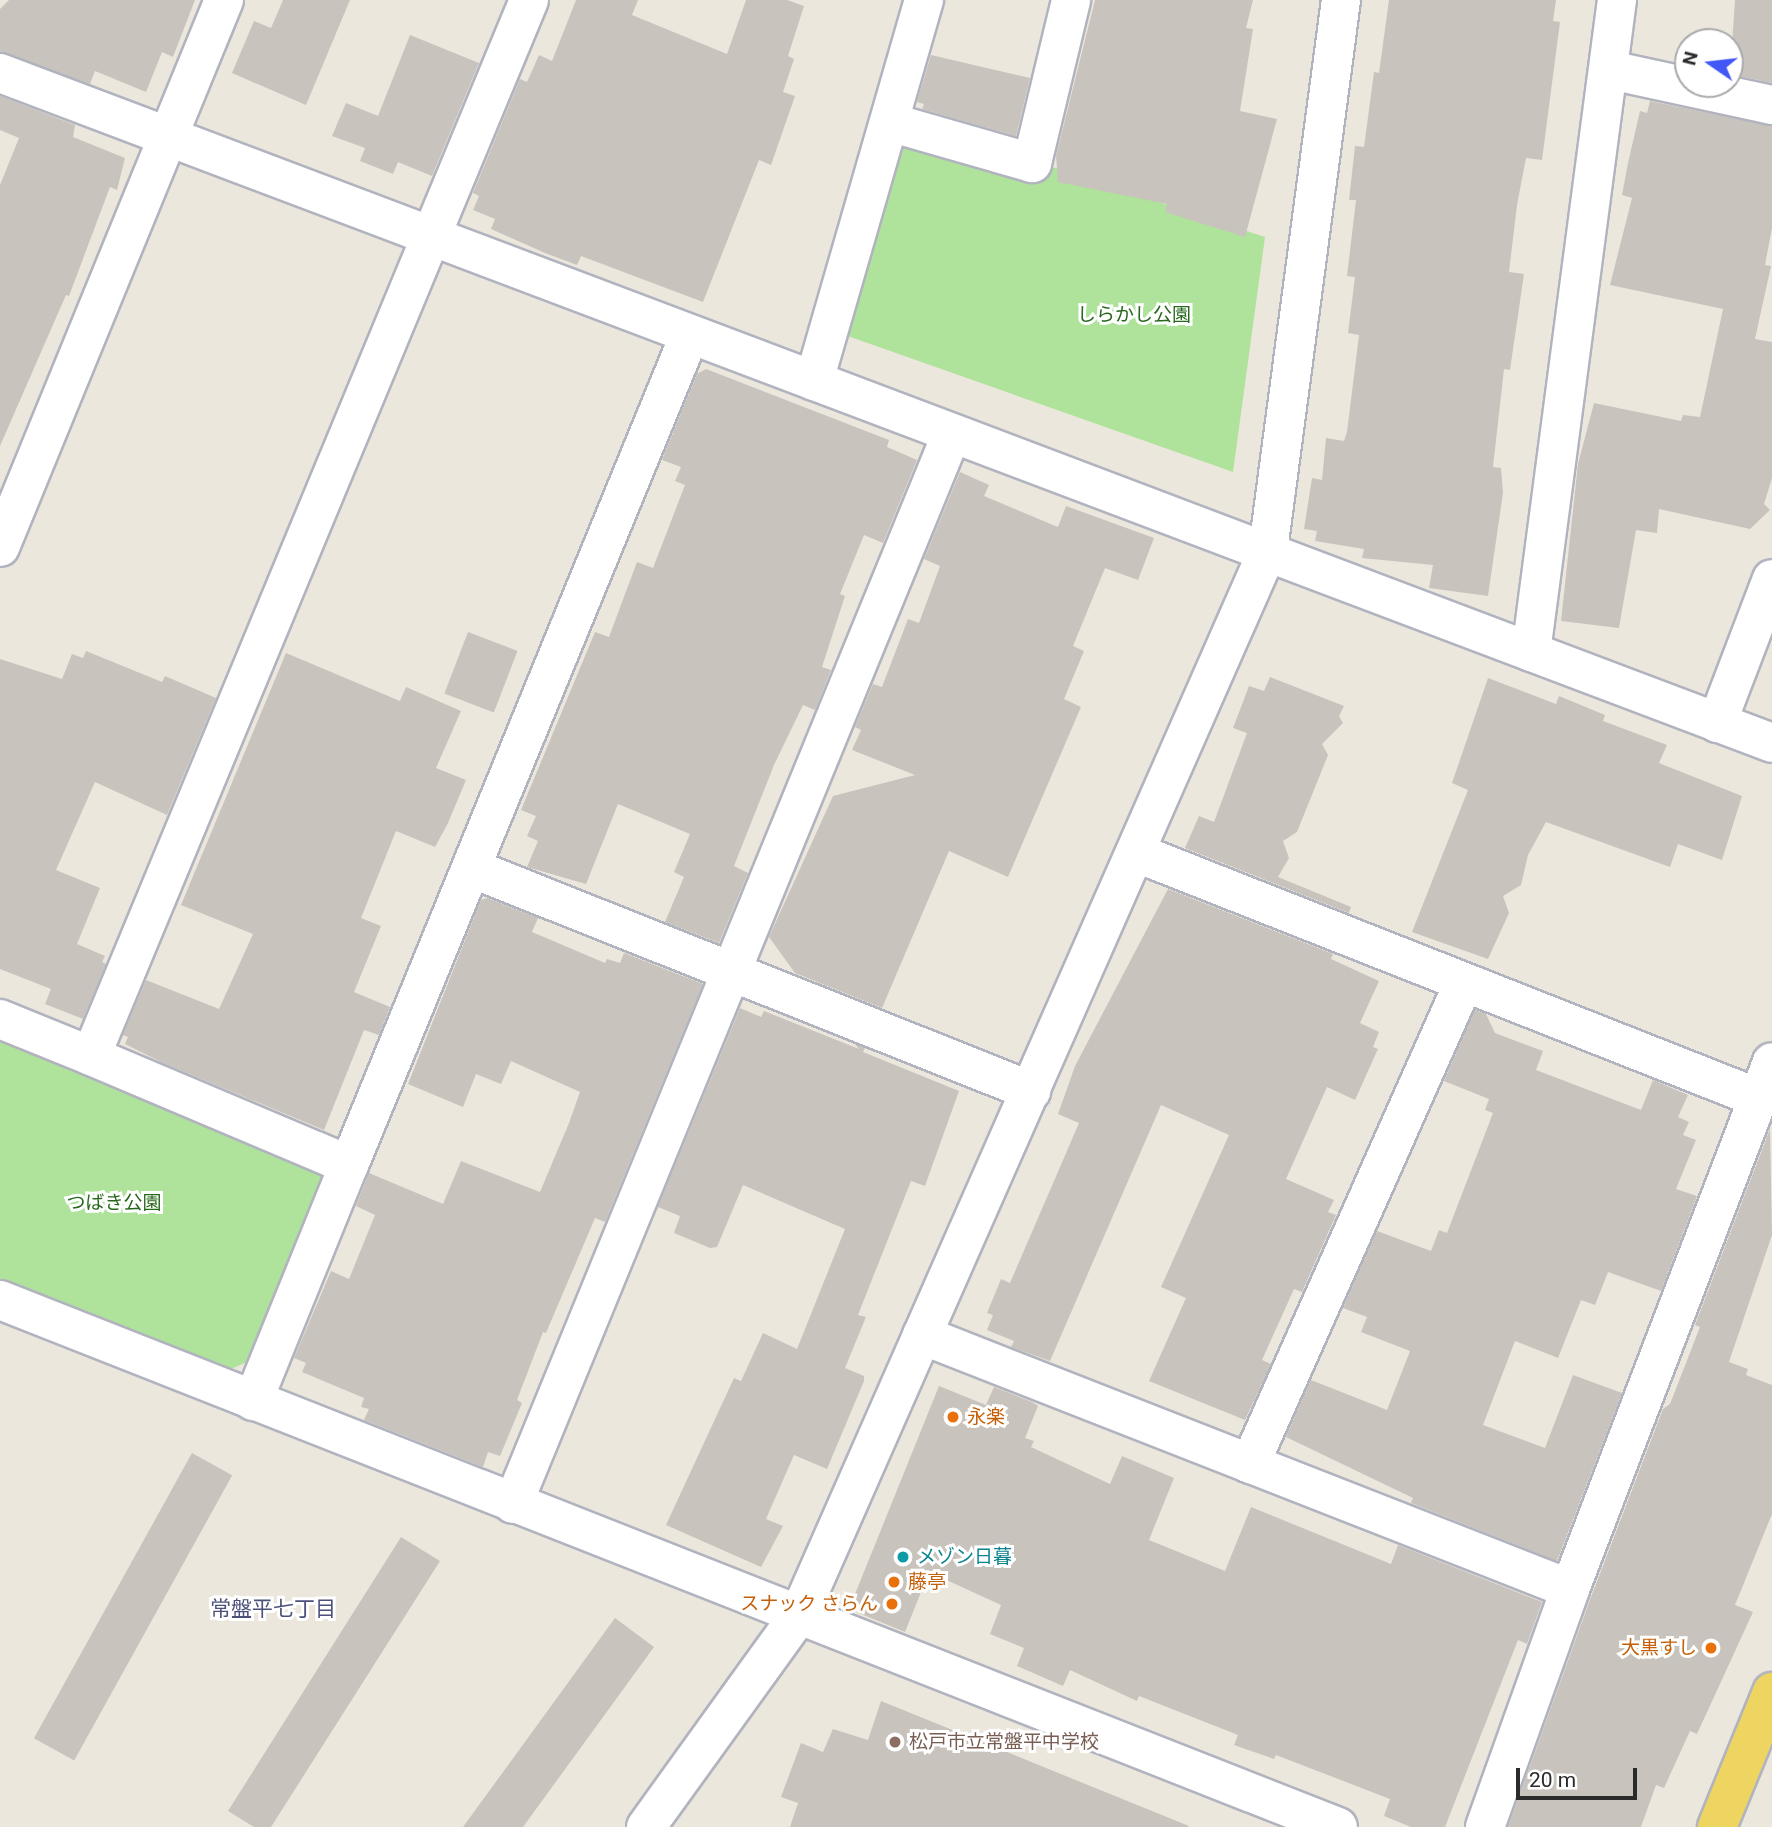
<!DOCTYPE html>
<html>
<head>
<meta charset="utf-8">
<style>
	body { margin:0 }
	#map { position:relative; width:1772px; height:1827px; overflow:hidden; background:#ece7dd; font-family:Roboto,"Noto Sans JP",sans-serif }
	div>[style] { position:absolute }
	[style*='--x'] { left:calc(var(--x)*1px); top:calc(var(--y)*1px); width:calc(var(--w)*1px); rotate:calc(var(--a)*1deg) }
	.green>* { inset:0; background:#afe29b }
	.building>* { inset:0; background:#c8c3bd; transform-origin:0 0 }
	.roads { filter:drop-shadow(2px 0 #b1b3be) drop-shadow(-2px 0 #b1b3be) drop-shadow(0 2px #b1b3be) drop-shadow(0 -2px #b1b3be) }
	.minor>* { height:38px; margin:-19px; padding:0 19px; transform-origin:19px; border-radius:19px; background:#fff }
	.major>* { height:38px; margin:-19px; padding:0 19px; transform-origin:19px; border-radius:19px; background:#eed561 }
	.dots>* { width:19px; height:19px; translate:-50% -50%; box-sizing:border-box; border:4px solid #fff; border-radius:50% }
	span { translate:-50% -50%; white-space:nowrap; text-align:center; line-height:1.15; -webkit-text-stroke:6px #fff; paint-order:stroke }
	.park-label { font-size:19px; color:#27671c }
	.food-label { font-size:19px; color:#c56008 }
	.left { translate:0 -50%; text-align:left }
	.right { translate:-100% -50%; text-align:right }
	.culture-label { font-size:19px; color:#0d838f }
	.education-label { font-size:19px; color:#785e54 }
	.neighbourhood-label { font-size:21px; color:#4c517b }
	.north { position:absolute; left:1674px; top:28px; width:70px; height:70px; box-sizing:border-box; background:#fff; border:2px solid #aaa; border-radius:50%; rotate:284deg; font-size:19px; font-weight:700; line-height:28px; text-align:center; color:#2b2b2b }
	.north::after { content:''; display:block; margin:auto; width:24px; height:32px; background:#4158f6; clip-path:polygon(50% 0,100% 100%,50% 72%,0 100%) }
	.scale { position:absolute; left:1516px; top:1768px; width:121px; height:32px; box-sizing:border-box; border:4px solid #2b2b2b; border-top:0; padding-left:9px; font-size:21px; line-height:24px; white-space:nowrap; color:#2b2b2b; -webkit-text-stroke:5px #fff; paint-order:stroke }
</style>
</head>
<body>
<div id="map">
	<div class="green">
		<i style="clip-path:polygon(901px 117px,1265px 237px,1233px 472px,842px 334px)"></i>
		<i style="clip-path:polygon(0 1033px,317px 1164px,322px 1179px,249px 1361px,229px 1370px,0 1279px)"></i>
	</div>
	<div class="building">
		<i style="clip-path:polygon(9px 0,195px 0,173px 57px,162px 52px,146px 92px,95px 71px,90px 84px,0 52px,0 9px)"></i>
		<i style="clip-path:polygon(283px 0,350px 0,306px 105px,232px 73px,254px 21px,271px 28px)"></i>
		<i style="clip-path:polygon(576px 0,638px 0,632px 15px,727px 54px,746px 0,787px 0,804px 6px,788px 56px,794px 59px,783px 92px,795px 96px,771px 165px,759px 160px,703px 302px,581px 256px,577px 265px,545px 253px,491px 229px,495px 219px,473px 210px,479px 196px,473px 193px,520px 79px,527px 82px,539px 55px,552px 61px)"></i>
		<i style="clip-path:polygon(1095px 0,1253px 0,1246px 28px,1253px 29px,1240px 111px,1277px 119px,1245px 237px,1165px 212px,1167px 204px,1058px 182px,1056px 156px)"></i>
		<i style="clip-path:polygon(1389px 0,1556px 0,1553px 21px,1560px 22px,1542px 160px,1526px 158px,1517px 205px,1509px 272px,1524px 274px,1510px 370px,1504px 369px,1493px 467px,1501px 468px,1503px 493px,1488px 596px,1429px 588px,1433px 565px,1362px 558px,1364px 549px,1315px 541px,1317px 531px,1304px 529px,1312px 478px,1322px 480px,1326px 438px,1344px 441px,1347px 432px,1359px 335px,1348px 333px,1355px 277px,1347px 276px,1356px 200px,1349px 200px,1355px 146px,1364px 147px,1374px 72px,1379px 73px)"></i>
		<i style="clip-path:polygon(1735px 0,1772px 0,1772px 83px,1730px 74px)"></i>
		<i style="clip-path:polygon(410px 35px,479px 63px,432px 176px,398px 162px,393px 174px,360px 161px,365px 148px,332px 136px,346px 103px,378px 116px)"></i>
		<i style="clip-path:polygon(931px 55px,1030px 78px,1016px 136px,922px 109px,924px 104px,917px 102px)"></i>
		<i style="clip-path:polygon(0 96px,75px 125px,73px 137px,125px 158px,117px 190px,110px 187px,69px 296px,66px 295px,0 446px,0 185px,19px 138px,0 130px)"></i>
		<i style="clip-path:polygon(1650px 101px,1772px 126px,1772px 228px,1765px 265px,1771px 266px,1755px 339px,1772px 342px,1772px 478px,1764px 504px,1770px 510px,1750px 529px,1659px 509px,1657px 533px,1636px 530px,1619px 628px,1561px 621px,1578px 464px,1594px 403px,1681px 421px,1683px 415px,1700px 417px,1723px 309px,1610px 285px,1632px 198px,1622px 195px,1628px 163px,1640px 111px,1647px 113px)"></i>
		<i style="clip-path:polygon(706px 369px,889px 440px,887px 447px,917px 460px,883px 543px,864px 535px,840px 594px,845px 596px,822px 667px,831px 670px,815px 710px,803px 705px,774px 765px,734px 866px,748px 873px,719px 943px,665px 922px,684px 877px,674px 872px,690px 834px,618px 804px,586px 884px,527px 867px,538px 841px,527px 836px,536px 816px,521px 810px,595px 632px,609px 637px,637px 562px,653px 568px,685px 485px,675px 481px,681px 467px,662px 460px,697px 374px)"></i>
		<i style="clip-path:polygon(960px 472px,989px 485px,984px 496px,1058px 527px,1066px 506px,1154px 538px,1138px 580px,1105px 568px,1073px 646px,1084px 651px,1064px 699px,1081px 707px,1008px 877px,949px 851px,882px 1008px,795px 973px,769px 937px,833px 796px,915px 775px,852px 750px,861px 730px,855px 727px,873px 684px,882px 687px,908px 619px,919px 623px,940px 566px,924px 559px)"></i>
		<i style="left:468px;top:632px;width:53px;height:66px;rotate:21deg"></i>
		<i style="clip-path:polygon(86px 651px,162px 682px,165px 676px,216px 698px,167px 815px,95px 782px,56px 870px,100px 888px,77px 944px,105px 956px,102px 962px,106px 964px,83px 1019px,45px 1004px,51px 989px,0 969px,0 659px,62px 679px,72px 654px,83px 658px)"></i>
		<i style="clip-path:polygon(286px 653px,400px 701px,406px 687px,461px 711px,436px 768px,466px 780px,448px 823px,435px 847px,396px 831px,361px 918px,381px 926px,354px 992px,390px 1007px,379px 1035px,364px 1030px,324px 1130px,163px 1063px,125px 1044px,128px 1037px,123px 1035px,146px 980px,219px 1009px,253px 934px,181px 905px)"></i>
		<i style="clip-path:polygon(1270px 677px,1344px 706px,1339px 716px,1343px 723px,1322px 744px,1328px 755px,1297px 832px,1283px 841px,1289px 858px,1278px 877px,1351px 907px,1349px 913px,1185px 848px,1199px 816px,1214px 822px,1247px 733px,1233px 728px,1249px 686px,1264px 691px)"></i>
		<i style="clip-path:polygon(1488px 678px,1556px 704px,1559px 696px,1605px 715px,1603px 721px,1667px 745px,1659px 763px,1742px 796px,1722px 860px,1678px 844px,1670px 867px,1546px 822px,1528px 855px,1521px 885px,1503px 896px,1509px 913px,1488px 959px,1412px 932px,1468px 790px,1452px 783px)"></i>
		<i style="clip-path:polygon(1168px 889px,1333px 954px,1331px 959px,1379px 981px,1360px 1023px,1379px 1032px,1373px 1047px,1378px 1049px,1355px 1100px,1327px 1087px,1286px 1179px,1334px 1200px,1328px 1212px,1336px 1215px,1302px 1292px,1294px 1289px,1262px 1360px,1271px 1364px,1245px 1420px,1149px 1381px,1186px 1298px,1161px 1287px,1229px 1135px,1161px 1105px,1050px 1361px,1011px 1347px,1014px 1341px,987px 1330px,993px 1315px,987px 1313px,1001px 1279px,1010px 1283px,1079px 1123px,1058px 1114px,1075px 1066px)"></i>
		<i style="clip-path:polygon(487px 898px,538px 918px,532px 932px,605px 963px,607px 959px,620px 963px,624px 953px,703px 984px,605px 1222px,595px 1218px,546px 1333px,543px 1332px,517px 1400px,522px 1403px,500px 1456px,488px 1452px,483px 1467px,364px 1420px,369px 1409px,361px 1407px,364px 1398px,302px 1372px,306px 1363px,294px 1358px,331px 1271px,349px 1279px,375px 1215px,356px 1206px,369px 1173px,443px 1204px,461px 1161px,540px 1192px,569px 1123px,580px 1092px,511px 1061px,501px 1084px,476px 1074px,463px 1107px,408px 1084px,481px 900px)"></i>
		<i style="clip-path:polygon(740px 1008px,761px 1017px,764px 1011px,859px 1049px,855px 1044px,865px 1048px,863px 1052px,959px 1091px,925px 1186px,911px 1181px,858px 1315px,866px 1317px,845px 1368px,864px 1376px,864px 1381px,827px 1469px,794px 1455px,766px 1519px,783px 1526px,761px 1567px,666px 1525px,734px 1378px,741px 1381px,763px 1333px,797px 1349px,845px 1229px,743px 1185px,717px 1247px,710px 1248px,674px 1233px,680px 1216px,658px 1207px)"></i>
		<i style="clip-path:polygon(1475px 1010px,1486px 1014px,1495px 1033px,1543px 1051px,1536px 1070px,1641px 1110px,1653px 1080px,1688px 1095px,1678px 1117px,1689px 1122px,1683px 1135px,1696px 1140px,1676px 1189px,1697px 1196px,1661px 1291px,1608px 1272px,1595px 1305px,1581px 1300px,1558px 1358px,1515px 1341px,1483px 1425px,1545px 1448px,1573px 1375px,1622px 1393px,1557px 1561px,1411px 1503px,1413px 1498px,1286px 1437px,1311px 1380px,1387px 1410px,1410px 1351px,1361px 1332px,1367px 1317px,1343px 1308px,1377px 1231px,1431px 1251px,1439px 1230px,1447px 1233px,1493px 1113px,1485px 1110px,1489px 1099px,1444px 1081px)"></i>
		<i style="clip-path:polygon(1770px 1129px,1772px 1235px,1729px 1362px,1748px 1369px,1746px 1375px,1772px 1385px,1772px 1514px,1735px 1605px,1753px 1612px,1697px 1734px,1690px 1731px,1664px 1788px,1656px 1785px,1641px 1827px,1508px 1827px,1591px 1597px,1663px 1409px,1670px 1404px,1700px 1327px,1695px 1325px)"></i>
		<i style="clip-path:polygon(939px 1386px,986px 1405px,994px 1387px,1032px 1402px,1038px 1406px,1025px 1438px,1034px 1441px,1031px 1447px,1110px 1484px,1122px 1456px,1174px 1478px,1149px 1540px,1225px 1571px,1251px 1507px,1391px 1564px,1398px 1545px,1542px 1602px,1527px 1644px,1518px 1640px,1445px 1827px,1411px 1827px,1384px 1816px,1390px 1799px,1276px 1755px,1274px 1759px,1234px 1745px,1238px 1735px,1139px 1696px,1137px 1701px,1070px 1670px,1063px 1686px,1017px 1666px,1024px 1648px,990px 1634px,1001px 1605px,929px 1572px,905px 1632px,856px 1612px,858px 1607px,851px 1604px)"></i>
		<i style="left:192px;top:1453px;width:46px;height:326px;rotate:29deg"></i>
		<i style="clip-path:polygon(401px 1537px,440px 1561px,271px 1827px,254px 1827px,228px 1811px)"></i>
		<i style="clip-path:polygon(615px 1618px,654px 1647px,523px 1827px,463px 1827px)"></i>
		<i style="clip-path:polygon(881px 1701px,1189px 1826px,1188px 1827px,790px 1827px,798px 1803px,781px 1797px,801px 1743px,823px 1752px,833px 1729px,868px 1740px)"></i>
	</div>
	<div class="roads">
		<div class="minor">
			<i style="--x:1610;--y:70;--w:166;--a:12.2"></i>
			<i style="--x:0;--y:73;--w:1894;--a:20.71"></i>
			<i style="--x:889;--y:122;--w:149;--a:16"></i>
			<i style="--x:1032;--y:163;--w:168;--a:-76.5"></i>
			<i style="--x:814;--y:381;--w:397;--a:-73.9"></i>
			<i style="--x:0;--y:547;--w:591;--a:-67.73"></i>
			<i style="--x:1531;--y:652;--w:658;--a:-82.49"></i>
			<i style="--x:1717;--y:723;--w:154;--a:-69.1"></i>
			<i style="--x:1137;--y:853;--w:668;--a:21.53"></i>
			<i style="--x:471;--y:868;--w:603;--a:21.71"></i>
			<i style="--x:0;--y:1019;--w:98;--a:22.1"></i>
			<i style="--x:349;--y:1165;--w:898;--a:-67.69"></i>
			<i style="--x:0;--y:1300;--w:1438;--a:21.5"></i>
			<i style="--x:922;--y:1335;--w:696;--a:21.4"></i>
			<i style="--x:253;--y:1401;--w:255;--a:-67.9"></i>
			<i style="--x:349;--y:1165;--w:280;--a:-157.1"></i>
			<i style="--x:91;--y:1056;--w:1143;--a:-67.47"></i>
			<i style="--x:1250;--y:1464;--w:527;--a:-66.06"></i>
			<i style="--x:513;--y:1504;--w:1157;--a:-67.71"></i>
			<i style="--x:646;--y:1827;--w:261;--a:-54.2"></i>
			<i style="--x:799;--y:1615;--w:1164;--a:-66.23"></i>
			<i style="--x:1268;--y:550;--w:555;--a:-82.44"></i>
			<i style="--x:1485;--y:1827;--w:253;--a:-70.3"></i>
			<i style="--x:1570;--y:1589;--w:564;--a:-69.03"></i>
		</div>
		<div class="major">
			<i style="--x:1717;--y:1827;--w:146;--a:-67.8"></i>
		</div>
	</div>
	<div class="dots">
		<i style="left:953px;top:1417px;background:#e8710a"></i>
		<i style="left:903px;top:1557px;background:#0f9aa8"></i>
		<i style="left:894px;top:1582px;background:#e8710a"></i>
		<i style="left:892px;top:1604px;background:#e8710a"></i>
		<i style="left:1711px;top:1648px;background:#e8710a"></i>
		<i style="left:895px;top:1742px;background:#8d6e63"></i>
	</div>
	<div class="park-label">
		<span style="left:1134px;top:315px">しらかし公園</span>
		<span style="left:114px;top:1203px">つばき公園</span>
	</div>
	<div class="food-label">
		<span class="left" style="left:967px;top:1417px">永楽</span>
		<span class="left" style="left:908px;top:1582px">藤亭</span>
		<span class="right" style="left:878px;top:1604px">スナック さらん</span>
		<span class="right" style="left:1697px;top:1648px">大黒すし</span>
	</div>
	<div class="culture-label">
		<span class="left" style="left:917px;top:1557px">メゾン日暮</span>
	</div>
	<div class="education-label">
		<span class="left" style="left:909px;top:1742px">松戸市立常盤平中学校</span>
	</div>
	<div class="neighbourhood-label">
		<span style="left:273px;top:1609px">常盤平七丁目</span>
	</div>
	<div class="north">N</div>
	<div class="scale">20 m</div>
</div>
</body>
</html>
